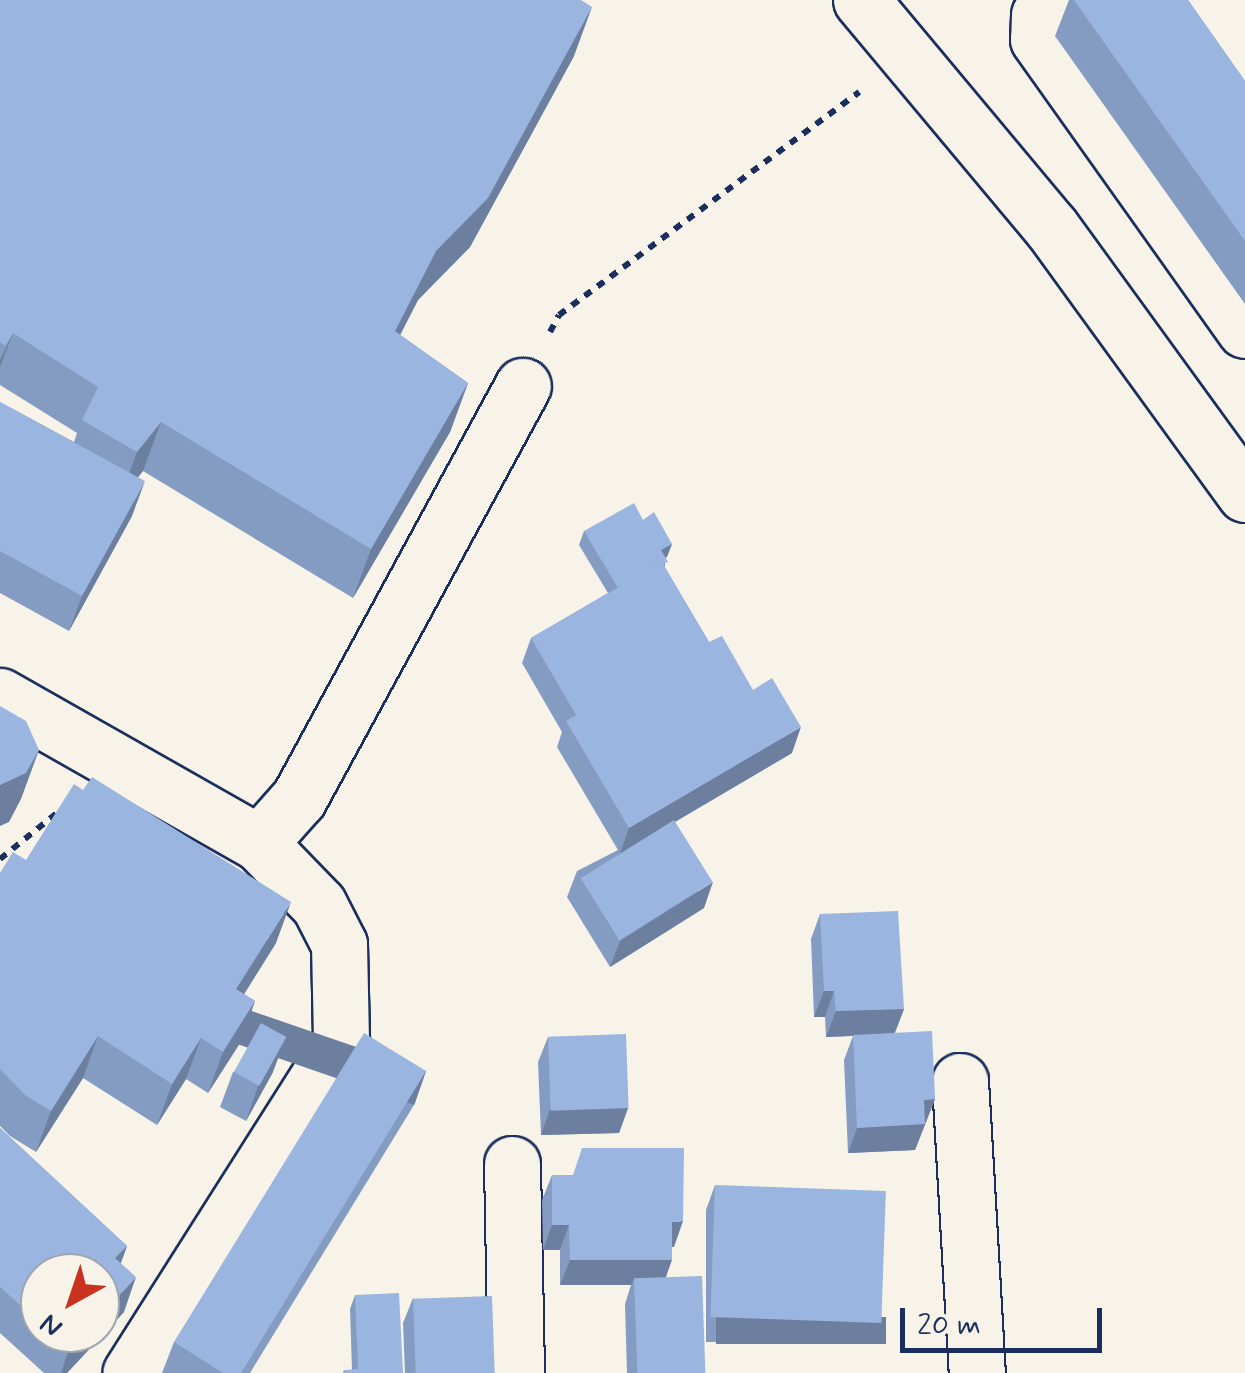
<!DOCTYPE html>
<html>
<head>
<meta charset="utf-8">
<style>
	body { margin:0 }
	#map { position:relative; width:1245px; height:1373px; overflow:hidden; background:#f7f3e8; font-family:Mynerve,sans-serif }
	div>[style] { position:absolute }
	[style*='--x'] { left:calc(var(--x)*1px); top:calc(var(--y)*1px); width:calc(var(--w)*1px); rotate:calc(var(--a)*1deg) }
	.path>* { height:6px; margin-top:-3px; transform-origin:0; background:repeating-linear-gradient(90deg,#1b2f5e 0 8px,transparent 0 16px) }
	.roads { filter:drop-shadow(2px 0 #1b2f5e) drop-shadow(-2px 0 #1b2f5e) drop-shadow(0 2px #1b2f5e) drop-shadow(0 -2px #1b2f5e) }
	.minor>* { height:55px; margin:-27.5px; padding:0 27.5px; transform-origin:27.5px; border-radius:27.5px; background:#f7f3e8 }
	.wall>* { inset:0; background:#859cc2 }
	.shaded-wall>* { inset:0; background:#6c7f9e; transform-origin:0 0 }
	.building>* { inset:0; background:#9bb5e1; transform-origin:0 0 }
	span { translate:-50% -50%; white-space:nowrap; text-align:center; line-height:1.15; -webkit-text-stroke:9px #f7f3e8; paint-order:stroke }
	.north { position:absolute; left:20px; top:1253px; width:100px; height:100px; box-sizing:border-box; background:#f7f3e8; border:2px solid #9fa5b1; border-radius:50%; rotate:220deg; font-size:28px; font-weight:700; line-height:40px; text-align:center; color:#1b2f5e }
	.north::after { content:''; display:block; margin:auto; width:35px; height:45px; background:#c8321e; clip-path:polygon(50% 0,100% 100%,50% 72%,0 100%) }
	.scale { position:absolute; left:900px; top:1308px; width:202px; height:45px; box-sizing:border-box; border:5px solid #1b2f5e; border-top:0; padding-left:12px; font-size:30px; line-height:35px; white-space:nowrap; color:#1b2f5e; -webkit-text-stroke:8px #f7f3e8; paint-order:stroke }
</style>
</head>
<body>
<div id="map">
	<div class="path">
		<i style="--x:550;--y:332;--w:19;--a:-62"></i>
		<i style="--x:559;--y:315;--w:374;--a:-36.6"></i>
		<i style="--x:0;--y:859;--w:73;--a:-38.9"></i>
	</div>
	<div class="roads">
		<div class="minor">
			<i style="--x:861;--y:0;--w:296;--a:50.1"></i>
			<i style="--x:1051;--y:227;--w:330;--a:54"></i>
			<i style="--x:1063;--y:0;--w:28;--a:148"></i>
			<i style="--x:1039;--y:15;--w:24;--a:92"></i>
			<i style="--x:1038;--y:39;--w:357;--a:54.6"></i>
			<i style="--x:0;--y:696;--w:298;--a:29.6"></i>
			<i style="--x:259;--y:843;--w:86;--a:45.9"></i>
			<i style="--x:319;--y:905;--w:44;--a:62.9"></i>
			<i style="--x:339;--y:944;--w:97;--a:88.8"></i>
			<i style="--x:341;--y:1041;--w:393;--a:122.4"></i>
			<i style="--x:259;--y:843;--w:60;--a:-48.4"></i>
			<i style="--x:299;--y:798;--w:469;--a:-61.5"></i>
			<i style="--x:960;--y:1081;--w:292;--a:86.7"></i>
			<i style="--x:512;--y:1164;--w:209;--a:88.9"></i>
		</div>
	</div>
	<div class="wall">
		<i style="clip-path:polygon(0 0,574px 56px,470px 247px,418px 300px,400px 335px,468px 383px,450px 432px,353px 598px,143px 471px,138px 477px,132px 516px,69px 631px,0 593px,0 402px,74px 442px,77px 433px,0 385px)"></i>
		<i style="clip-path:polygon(1069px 0,1188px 0,1245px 81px,1245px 304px,1055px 36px)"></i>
		<i style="clip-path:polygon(643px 520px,672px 544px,665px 558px,665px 568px,709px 642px,753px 690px,792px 753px,675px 822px,704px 908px,610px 967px,567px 897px,577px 871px,618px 850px,557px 747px,562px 732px,522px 663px,531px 638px,608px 593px,579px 545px,584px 531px)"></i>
		<i style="clip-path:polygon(26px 860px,276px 943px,244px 994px,255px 1001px,240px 1043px,208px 1093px,186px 1079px,157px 1125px,83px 1078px,36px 1152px,10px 1136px,0 1126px,0 873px)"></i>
		<i style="clip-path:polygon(820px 914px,904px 1009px,895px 1033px,935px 1099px,915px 1150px,848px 1153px,844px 1060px,853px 1036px,826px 1037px,825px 1017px,814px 1017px,811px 939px)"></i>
		<i style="clip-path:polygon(548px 1037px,628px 1108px,619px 1133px,541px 1135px,538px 1062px)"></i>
		<i style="clip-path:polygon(426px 1071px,414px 1105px,250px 1373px,162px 1373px,174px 1342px)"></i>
		<i style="clip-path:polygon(233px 1072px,273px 1072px,246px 1121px,220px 1107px)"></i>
		<i style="clip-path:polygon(evenodd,0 1128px,127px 1246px,121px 1263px,124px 1312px,67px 1373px,44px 1373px,0 1333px,0 1128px,40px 1273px,100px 1333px,40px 1333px,40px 1273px)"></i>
		<i style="clip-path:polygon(552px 1175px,674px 1247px,672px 1247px,666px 1277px,705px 1373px,627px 1373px,625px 1304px,631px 1285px,560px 1285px,560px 1250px,543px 1250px,542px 1200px)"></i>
		<i style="clip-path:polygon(715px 1185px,877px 1342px,706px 1342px,706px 1210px)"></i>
		<i style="clip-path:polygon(355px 1295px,403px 1373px,343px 1373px,344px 1370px,352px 1370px,350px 1309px)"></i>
		<i style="clip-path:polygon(413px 1298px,495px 1373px,405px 1373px,403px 1323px)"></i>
	</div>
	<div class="shaded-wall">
		<i style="clip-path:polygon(592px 7px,574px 56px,470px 247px,418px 300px,377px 380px,395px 331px,436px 251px)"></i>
		<i style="clip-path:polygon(13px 333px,0 367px,0 360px)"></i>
		<i style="clip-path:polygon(468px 383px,450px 432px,353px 598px,371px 549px)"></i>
		<i style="clip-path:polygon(161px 422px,143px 471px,119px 501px,137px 452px)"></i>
		<i style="clip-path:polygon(145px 481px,132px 516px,69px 631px,82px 596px)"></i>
		<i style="clip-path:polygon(672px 544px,667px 557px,656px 564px,661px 550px)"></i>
		<i style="clip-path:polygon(801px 727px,792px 753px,620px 854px,629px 828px)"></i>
		<i style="clip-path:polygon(39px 750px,21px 799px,9px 822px,0 826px,0 785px)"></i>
		<i style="clip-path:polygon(713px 882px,704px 908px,610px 967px,620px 941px)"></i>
		<i style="clip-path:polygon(291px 902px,276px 943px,221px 1031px,236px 989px)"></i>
		<i style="clip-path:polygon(824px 991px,834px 991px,825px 1017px,814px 1017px)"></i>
		<i style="clip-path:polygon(255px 1001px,240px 1043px,208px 1093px,223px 1052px)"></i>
		<i style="clip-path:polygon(904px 1009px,894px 1034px,826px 1037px,836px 1011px)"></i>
		<i style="clip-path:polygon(98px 1036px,83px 1078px,36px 1152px,51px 1111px)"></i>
		<i style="clip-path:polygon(286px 1037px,273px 1072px,246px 1121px,258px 1086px)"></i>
		<i style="clip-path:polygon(201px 1038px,186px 1079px,157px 1125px,172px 1084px)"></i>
		<i style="left:426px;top:1071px;width:36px;height:354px;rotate:109deg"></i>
		<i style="clip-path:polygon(935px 1099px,915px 1150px,848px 1153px,857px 1128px,924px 1100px)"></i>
		<i style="clip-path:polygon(628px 1108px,619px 1133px,541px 1135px,550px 1109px)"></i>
		<i style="clip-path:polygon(683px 1221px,674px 1247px,663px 1247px,672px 1222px)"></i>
		<i style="clip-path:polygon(552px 1225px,569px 1225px,560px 1250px,543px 1250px)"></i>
		<i style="clip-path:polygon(127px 1246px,114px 1280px,115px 1258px)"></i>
		<i style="clip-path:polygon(570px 1260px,672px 1260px,663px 1285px,634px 1279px,631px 1285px,560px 1285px)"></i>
		<i style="clip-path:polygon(136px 1277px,124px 1312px,67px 1373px,61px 1373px,69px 1349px,85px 1333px,100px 1333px,100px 1316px)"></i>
		<i style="left:716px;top:1317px;width:170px;height:27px"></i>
	</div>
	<div class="building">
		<i style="clip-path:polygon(0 0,581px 0,592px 7px,488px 198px,436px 251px,395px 331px,468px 383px,371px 549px,161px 422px,137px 452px,82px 420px,98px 387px,13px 333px,5px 346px,0 342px)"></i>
		<i style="clip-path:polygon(1074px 0,1188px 0,1245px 81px,1245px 241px)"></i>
		<i style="clip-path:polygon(0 402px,145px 481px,82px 596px,0 551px)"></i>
		<i style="clip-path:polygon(634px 503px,643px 520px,654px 512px,672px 544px,661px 550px,668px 562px,663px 564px,662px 562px,618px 588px,584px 531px)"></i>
		<i style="clip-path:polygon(662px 562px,709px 642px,722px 636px,753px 690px,772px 678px,801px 727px,629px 828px,566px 721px,576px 715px,531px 638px)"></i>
		<i style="clip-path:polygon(0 706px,26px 721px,39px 750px,26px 773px,0 785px)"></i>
		<i style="clip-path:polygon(92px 777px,291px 902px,236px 989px,255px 1001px,223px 1052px,201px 1038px,172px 1084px,98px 1036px,51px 1111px,25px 1095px,0 1069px,0 873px,13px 852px,26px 860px,74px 784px,83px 790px)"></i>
		<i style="left:674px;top:820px;width:73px;height:110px;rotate:58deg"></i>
		<i style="clip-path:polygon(898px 911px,904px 1009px,836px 1011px,834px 991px,824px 991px,820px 914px)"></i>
		<i style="left:261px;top:1023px;width:29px;height:56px;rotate:29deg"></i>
		<i style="clip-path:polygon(932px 1031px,935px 1099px,924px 1100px,925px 1124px,857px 1128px,853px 1035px)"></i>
		<i style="clip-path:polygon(364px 1033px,426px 1071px,241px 1373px,223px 1373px,174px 1342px)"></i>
		<i style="left:626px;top:1034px;width:74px;height:78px;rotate:88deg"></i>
		<i style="clip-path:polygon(0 1128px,127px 1246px,115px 1258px,136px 1277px,100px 1316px,100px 1273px,40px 1273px,40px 1323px,0 1287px)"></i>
		<i style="clip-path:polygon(582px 1148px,684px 1148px,683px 1221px,672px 1222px,672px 1260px,570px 1260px,569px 1225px,552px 1225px,552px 1175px,573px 1175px)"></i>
		<i style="left:715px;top:1185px;width:171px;height:132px;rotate:2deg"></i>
		<i style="left:702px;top:1276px;width:97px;height:68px;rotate:88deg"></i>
		<i style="clip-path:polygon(399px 1293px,403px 1373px,345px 1373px,344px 1370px,358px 1369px,355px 1295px)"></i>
		<i style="left:492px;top:1296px;width:77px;height:79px;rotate:88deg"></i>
		<i style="clip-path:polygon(51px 1333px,85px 1333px,69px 1349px)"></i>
	</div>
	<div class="north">N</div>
	<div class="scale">20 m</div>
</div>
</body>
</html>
